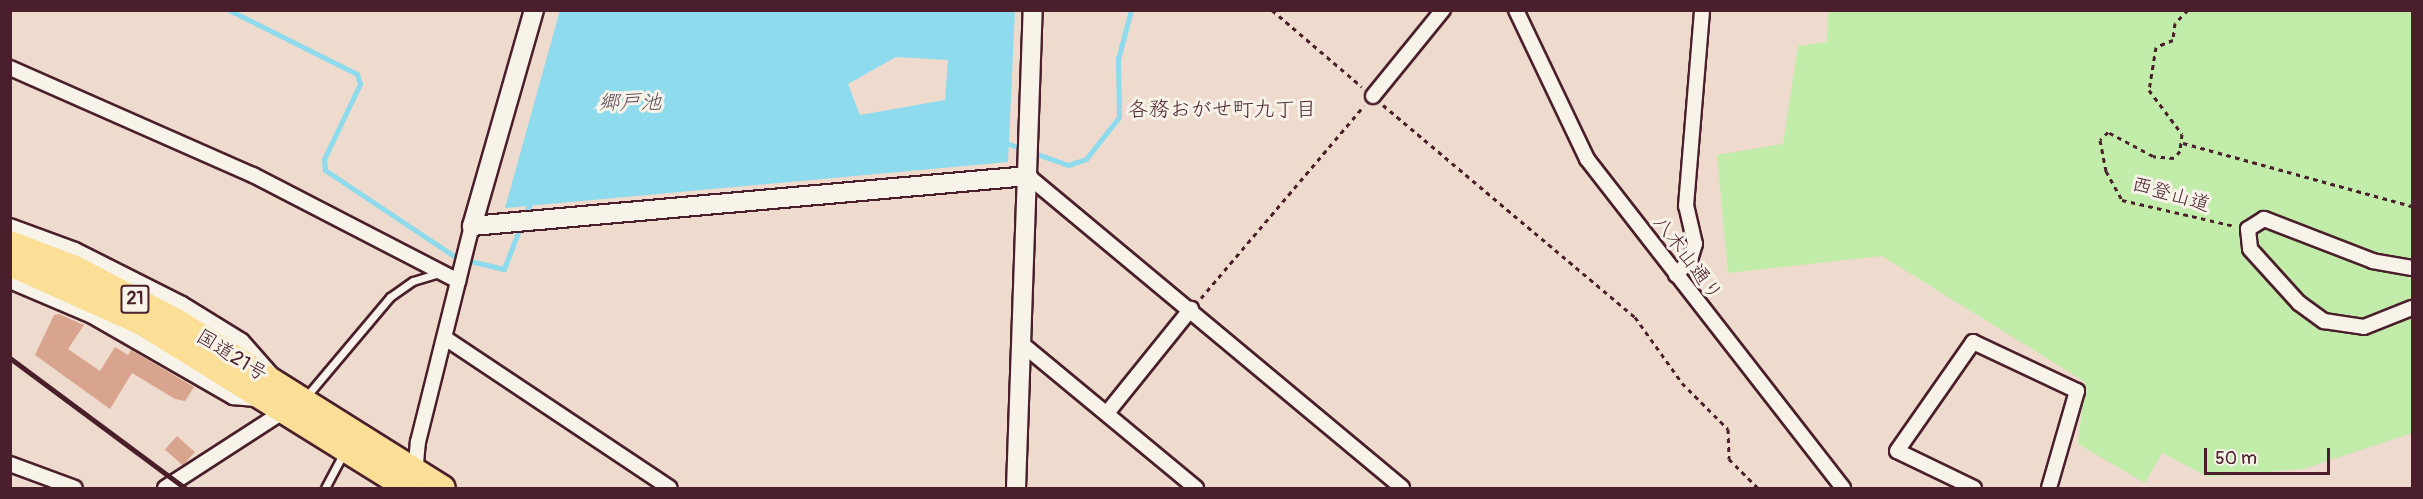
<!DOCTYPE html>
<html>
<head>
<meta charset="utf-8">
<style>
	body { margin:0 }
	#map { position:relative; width:2423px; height:499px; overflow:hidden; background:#eedbcd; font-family:Pangolin,"Klee One",sans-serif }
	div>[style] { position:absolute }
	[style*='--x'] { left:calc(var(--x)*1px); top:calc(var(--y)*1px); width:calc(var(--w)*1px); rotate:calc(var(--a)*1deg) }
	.green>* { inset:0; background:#c1eca9 }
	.water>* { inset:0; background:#8ddbec }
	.stream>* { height:5px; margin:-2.5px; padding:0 2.5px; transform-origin:2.5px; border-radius:2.5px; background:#8ddbec }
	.building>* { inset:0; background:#d9a48e; transform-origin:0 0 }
	.path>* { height:3px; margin-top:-1.5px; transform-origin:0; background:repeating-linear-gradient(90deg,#4a1f2b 0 4.5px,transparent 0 9px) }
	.roads { filter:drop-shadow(2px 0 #4a1f2b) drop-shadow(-2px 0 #4a1f2b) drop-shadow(0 2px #4a1f2b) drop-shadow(0 -2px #4a1f2b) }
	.lane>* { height:7px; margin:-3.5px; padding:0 3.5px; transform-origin:3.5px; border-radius:3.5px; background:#f7f3e8 }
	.street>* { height:14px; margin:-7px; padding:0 7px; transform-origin:7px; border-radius:7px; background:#f7f3e8 }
	.secondary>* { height:18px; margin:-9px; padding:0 9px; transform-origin:9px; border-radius:9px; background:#f7f3e8 }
	.highway>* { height:24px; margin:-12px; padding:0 12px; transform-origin:12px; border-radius:12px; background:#fbdf96 }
	.rail>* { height:4.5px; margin:-2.25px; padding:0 2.25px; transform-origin:2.25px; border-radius:2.25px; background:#4a1f2b }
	span { translate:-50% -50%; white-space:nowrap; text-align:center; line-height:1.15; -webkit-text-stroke:6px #f7f3e8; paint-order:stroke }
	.shield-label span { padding:2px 4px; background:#f7f3e8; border:2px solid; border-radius:4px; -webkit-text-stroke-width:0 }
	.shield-label { font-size:18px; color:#4a1f2b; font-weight:700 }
	.street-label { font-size:20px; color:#4a1f2b }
	.water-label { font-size:21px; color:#5b4e5b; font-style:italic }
	.neighbourhood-label { font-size:21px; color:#4a1f2b }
	.frame { position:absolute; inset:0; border:12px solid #4a1f2b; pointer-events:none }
	.scale { position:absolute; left:2204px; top:448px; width:126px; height:27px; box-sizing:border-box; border:3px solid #4a1f2b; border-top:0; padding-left:8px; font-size:18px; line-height:21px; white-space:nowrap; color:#4a1f2b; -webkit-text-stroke:4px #f7f3e8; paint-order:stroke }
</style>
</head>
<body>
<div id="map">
	<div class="green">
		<i style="clip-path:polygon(1828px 11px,2412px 11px,2412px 433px,2303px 469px,2208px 477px,2162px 453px,2145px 483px,2078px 444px,2085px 382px,1882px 256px,1728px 273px,1717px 155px,1783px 144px,1798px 46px,1827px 42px)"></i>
	</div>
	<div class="water">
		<i style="clip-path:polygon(evenodd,560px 10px,1015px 11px,1008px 162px,505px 208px,560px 10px,896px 57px,948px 60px,945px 100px,860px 115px,848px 84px,896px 57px)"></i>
	</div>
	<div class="stream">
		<i style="--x:229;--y:10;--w:143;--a:26.6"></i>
		<i style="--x:357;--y:74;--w:10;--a:73"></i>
		<i style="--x:360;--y:84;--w:83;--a:115.6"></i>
		<i style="--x:324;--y:159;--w:11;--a:85"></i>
		<i style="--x:325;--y:170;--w:159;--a:33.7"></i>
		<i style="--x:457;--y:258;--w:48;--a:13.2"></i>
		<i style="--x:504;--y:269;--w:45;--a:-69.1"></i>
		<i style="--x:1009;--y:144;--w:63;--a:19.6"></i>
		<i style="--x:1068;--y:165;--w:19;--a:-18"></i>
		<i style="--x:1086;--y:159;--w:53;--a:-51.8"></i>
		<i style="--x:1119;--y:117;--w:58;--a:-91"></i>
		<i style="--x:1118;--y:59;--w:51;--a:-75.1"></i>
		<i style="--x:524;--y:218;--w:13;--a:-67"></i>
	</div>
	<div class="building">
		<i style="clip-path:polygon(59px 314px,84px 325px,68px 349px,100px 371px,115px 347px,128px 355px,131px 350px,194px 387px,185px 401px,175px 399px,132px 373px,110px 409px,35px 355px,54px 315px)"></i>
		<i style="left:177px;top:436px;width:24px;height:18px;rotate:42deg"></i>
	</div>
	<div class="path">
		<i style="--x:1272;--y:10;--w:118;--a:40.5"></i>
		<i style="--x:2188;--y:10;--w:18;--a:135"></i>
		<i style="--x:2175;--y:23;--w:17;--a:97"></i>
		<i style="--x:2173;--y:40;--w:18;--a:158"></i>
		<i style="--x:2156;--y:47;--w:44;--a:99.2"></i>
		<i style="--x:2149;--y:90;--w:55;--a:53.1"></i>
		<i style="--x:2182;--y:134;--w:17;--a:97"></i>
		<i style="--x:2180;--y:151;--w:9;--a:131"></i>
		<i style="--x:2174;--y:158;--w:21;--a:-175"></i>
		<i style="--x:2153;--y:156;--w:51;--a:-151.9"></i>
		<i style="--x:2108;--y:132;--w:11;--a:135"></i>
		<i style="--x:2100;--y:140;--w:32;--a:79"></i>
		<i style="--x:2106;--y:171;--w:33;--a:61"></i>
		<i style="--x:2122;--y:200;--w:116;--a:13"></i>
		<i style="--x:1383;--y:105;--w:329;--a:40.1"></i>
		<i style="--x:1635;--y:317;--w:81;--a:54.5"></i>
		<i style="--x:1682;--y:383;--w:65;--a:45"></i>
		<i style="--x:1728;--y:429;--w:30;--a:88"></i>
		<i style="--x:1729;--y:459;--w:41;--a:45"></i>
		<i style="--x:2183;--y:143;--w:238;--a:15.4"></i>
		<i style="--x:1201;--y:298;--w:252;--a:-49.7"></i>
	</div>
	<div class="roads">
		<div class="lane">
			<i style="--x:305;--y:398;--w:132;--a:-49.9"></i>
			<i style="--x:390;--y:297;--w:28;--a:-35"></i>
			<i style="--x:413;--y:281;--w:27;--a:-17"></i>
			<i style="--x:325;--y:488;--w:38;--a:-62"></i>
		</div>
		<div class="street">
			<i style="--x:1516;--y:10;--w:165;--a:64.5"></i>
			<i style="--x:1587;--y:159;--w:417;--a:52.1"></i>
			<i style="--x:10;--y:68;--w:266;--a:23.8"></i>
			<i style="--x:253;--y:175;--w:231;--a:27.3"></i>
			<i style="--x:1373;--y:96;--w:111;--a:-50.9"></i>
			<i style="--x:1028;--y:176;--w:487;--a:39.8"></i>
			<i style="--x:10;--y:226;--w:69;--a:20.3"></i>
			<i style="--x:75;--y:250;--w:120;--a:26.8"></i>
			<i style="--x:182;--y:304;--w:70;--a:31.7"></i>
			<i style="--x:242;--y:341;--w:44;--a:48.7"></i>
			<i style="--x:2412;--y:268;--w:40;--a:-170"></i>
			<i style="--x:2373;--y:261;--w:117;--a:-158.9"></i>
			<i style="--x:2264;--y:219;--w:19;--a:148"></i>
			<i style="--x:2248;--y:229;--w:20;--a:84"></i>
			<i style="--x:2250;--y:249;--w:73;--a:47.8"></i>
			<i style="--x:2299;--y:303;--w:31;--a:36"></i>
			<i style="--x:2324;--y:321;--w:40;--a:8.5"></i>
			<i style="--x:2364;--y:327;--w:52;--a:-21.6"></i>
			<i style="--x:1676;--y:275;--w:21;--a:-47"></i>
			<i style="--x:1690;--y:260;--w:17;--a:-73"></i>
			<i style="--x:1695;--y:244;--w:39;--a:-103"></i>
			<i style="--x:1686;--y:206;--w:197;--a:-85.3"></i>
			<i style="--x:10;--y:281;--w:89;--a:23.1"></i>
			<i style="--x:92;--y:316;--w:163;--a:29.9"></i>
			<i style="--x:233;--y:397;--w:25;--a:5"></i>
			<i style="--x:445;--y:338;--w:270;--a:33.7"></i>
			<i style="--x:1022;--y:344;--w:226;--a:39.6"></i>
			<i style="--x:1107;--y:413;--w:134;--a:-51.1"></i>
			<i style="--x:10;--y:464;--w:69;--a:20.3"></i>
			<i style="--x:415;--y:475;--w:33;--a:-85"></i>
			<i style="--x:418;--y:442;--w:223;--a:-76"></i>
			<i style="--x:165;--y:488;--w:142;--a:-32.9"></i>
			<i style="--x:1974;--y:488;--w:85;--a:-154.3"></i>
			<i style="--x:1897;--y:451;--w:133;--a:-55.1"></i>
			<i style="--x:1973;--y:342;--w:115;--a:25.2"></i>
			<i style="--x:2077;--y:391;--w:101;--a:106.1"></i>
		</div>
		<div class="secondary">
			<i style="--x:534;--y:10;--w:225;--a:106"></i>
			<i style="--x:472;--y:226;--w:558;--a:-5.14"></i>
			<i style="--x:1016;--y:488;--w:478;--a:-88"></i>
		</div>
		<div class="highway">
			<i style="--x:10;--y:243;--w:67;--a:20.9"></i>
			<i style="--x:73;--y:267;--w:115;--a:27.5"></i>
			<i style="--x:175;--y:320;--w:316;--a:32.1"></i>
			<i style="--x:10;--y:264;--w:145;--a:24.1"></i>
			<i style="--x:142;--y:323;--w:312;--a:31.9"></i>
		</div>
	</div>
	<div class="rail">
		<i style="--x:10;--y:358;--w:218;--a:36.6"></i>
	</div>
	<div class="shield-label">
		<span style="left:135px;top:299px">21</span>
	</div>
	<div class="street-label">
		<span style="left:2171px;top:194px;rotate:16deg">西登山道</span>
		<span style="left:1688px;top:258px;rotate:53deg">八木山通り</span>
		<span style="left:232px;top:355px;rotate:32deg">国道21号</span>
	</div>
	<div class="water-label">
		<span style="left:630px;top:103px">郷戸池</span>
	</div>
	<div class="neighbourhood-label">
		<span style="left:1222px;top:110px">各務おがせ町九丁目</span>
	</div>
	<div class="frame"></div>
	<div class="scale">50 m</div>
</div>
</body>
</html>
